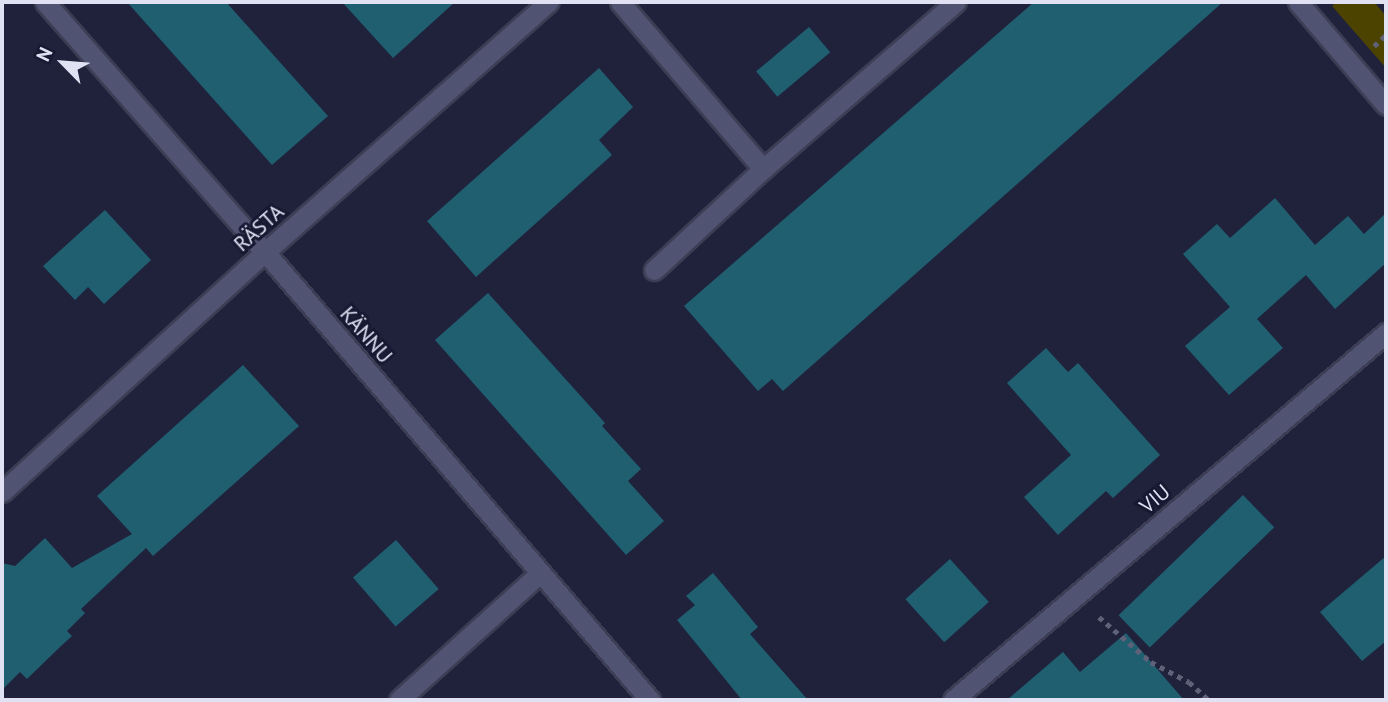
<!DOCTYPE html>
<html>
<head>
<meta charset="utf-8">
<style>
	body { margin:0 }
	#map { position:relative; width:1388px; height:702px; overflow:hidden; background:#20223c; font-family:"PT Sans",sans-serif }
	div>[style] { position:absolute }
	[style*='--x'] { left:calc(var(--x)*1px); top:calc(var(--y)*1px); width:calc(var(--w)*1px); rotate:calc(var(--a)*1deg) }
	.green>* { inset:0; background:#4d4300 }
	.building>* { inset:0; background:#1f5f70; transform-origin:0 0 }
	.path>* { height:4.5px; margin-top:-2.25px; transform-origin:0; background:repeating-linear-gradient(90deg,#5f6179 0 5px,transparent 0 10px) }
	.roads { filter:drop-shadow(2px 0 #3d3e55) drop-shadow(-2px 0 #3d3e55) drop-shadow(0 2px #3d3e55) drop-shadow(0 -2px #3d3e55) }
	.service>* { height:19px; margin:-9.5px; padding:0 9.5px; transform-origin:9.5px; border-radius:9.5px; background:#505371 }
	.minor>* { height:19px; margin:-9.5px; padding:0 9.5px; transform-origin:9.5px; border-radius:9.5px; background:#505371 }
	span { translate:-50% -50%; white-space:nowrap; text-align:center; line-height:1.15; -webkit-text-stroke:6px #171832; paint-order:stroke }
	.street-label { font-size:21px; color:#e0e2f4 }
	.frame { position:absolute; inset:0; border:4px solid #e0e2f4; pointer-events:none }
	.north { position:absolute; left:28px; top:28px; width:70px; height:70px; -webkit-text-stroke:5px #171832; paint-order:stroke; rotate:295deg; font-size:19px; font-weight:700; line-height:28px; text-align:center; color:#e0e2f4 }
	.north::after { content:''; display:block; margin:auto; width:24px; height:32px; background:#e0e2f4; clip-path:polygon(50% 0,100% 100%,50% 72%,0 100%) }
</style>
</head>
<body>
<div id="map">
	<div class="green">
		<i style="clip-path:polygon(1337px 2px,1374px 2px,1386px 16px,1386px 68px,1332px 6px)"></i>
	</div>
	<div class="building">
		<i style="clip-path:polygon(127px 2px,226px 2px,328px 116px,272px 165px)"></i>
		<i style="clip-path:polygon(342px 2px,455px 2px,393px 58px)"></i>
		<i style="clip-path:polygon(1034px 2px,1223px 2px,783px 391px,772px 379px,758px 391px,684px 306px)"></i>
		<i style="left:809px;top:27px;width:33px;height:69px;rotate:50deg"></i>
		<i style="clip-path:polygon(599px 68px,633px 107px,599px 140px,612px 155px,476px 277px,427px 221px)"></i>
		<i style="clip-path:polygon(1275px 198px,1315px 245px,1348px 216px,1364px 234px,1386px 213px,1386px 263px,1335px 309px,1306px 275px,1257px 319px,1283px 348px,1229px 395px,1185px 346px,1230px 307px,1183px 254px,1217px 224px,1230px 238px)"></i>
		<i style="clip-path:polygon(105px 210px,151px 260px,104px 304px,88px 287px,75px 300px,43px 266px)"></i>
		<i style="clip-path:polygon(488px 293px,605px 423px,602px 426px,641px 469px,628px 481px,664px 521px,626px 555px,435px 340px)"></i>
		<i style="clip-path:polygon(1046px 348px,1068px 372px,1078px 363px,1160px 455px,1113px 498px,1106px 491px,1058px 535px,1024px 497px,1071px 455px,1007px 383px)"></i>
		<i style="clip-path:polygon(243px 365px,299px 426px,153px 556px,146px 548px,81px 609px,85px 613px,67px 631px,72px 636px,61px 646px,27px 679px,20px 672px,2px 690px,2px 563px,15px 566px,45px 538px,72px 568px,132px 534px,97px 496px)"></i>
		<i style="left:1243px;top:495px;width:45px;height:173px;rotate:46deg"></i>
		<i style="left:396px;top:540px;width:65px;height:57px;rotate:49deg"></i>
		<i style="clip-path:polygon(1386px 556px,1386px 641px,1362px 661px,1320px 612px)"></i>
		<i style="left:950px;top:559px;width:58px;height:60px;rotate:48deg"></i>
		<i style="clip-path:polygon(713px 573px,758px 627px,750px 634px,808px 700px,742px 700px,677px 620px,695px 605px,686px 596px)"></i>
		<i style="clip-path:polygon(1126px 633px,1184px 700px,1007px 700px,1063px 652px,1080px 672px)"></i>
	</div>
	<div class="path">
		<i style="--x:1374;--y:46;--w:16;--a:-43"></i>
		<i style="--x:1099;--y:617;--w:69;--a:40.9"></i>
		<i style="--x:1151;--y:662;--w:43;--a:27.8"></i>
		<i style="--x:1189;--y:682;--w:27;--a:42"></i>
	</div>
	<div class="roads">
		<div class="service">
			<i style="--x:620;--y:2;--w:220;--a:49.4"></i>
			<i style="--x:763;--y:169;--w:255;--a:-40.9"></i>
			<i style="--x:654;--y:270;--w:149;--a:-42.8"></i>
			<i style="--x:399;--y:700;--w:190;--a:-42"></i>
		</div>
		<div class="minor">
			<i style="--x:45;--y:2;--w:333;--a:48.7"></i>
			<i style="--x:265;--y:252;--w:591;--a:49.33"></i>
			<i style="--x:1298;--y:2;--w:135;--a:49.5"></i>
			<i style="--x:2;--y:492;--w:356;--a:-42.4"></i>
			<i style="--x:265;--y:252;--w:378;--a:-41.4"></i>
			<i style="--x:953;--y:700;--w:568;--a:-40.28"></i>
		</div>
	</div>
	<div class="street-label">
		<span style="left:259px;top:228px;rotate:-42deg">RÄSTA</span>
		<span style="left:366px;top:335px;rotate:49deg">KÄNNU</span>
		<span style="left:1155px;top:499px;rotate:-40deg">VIU</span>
	</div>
	<div class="frame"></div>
	<div class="north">N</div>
</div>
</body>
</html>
